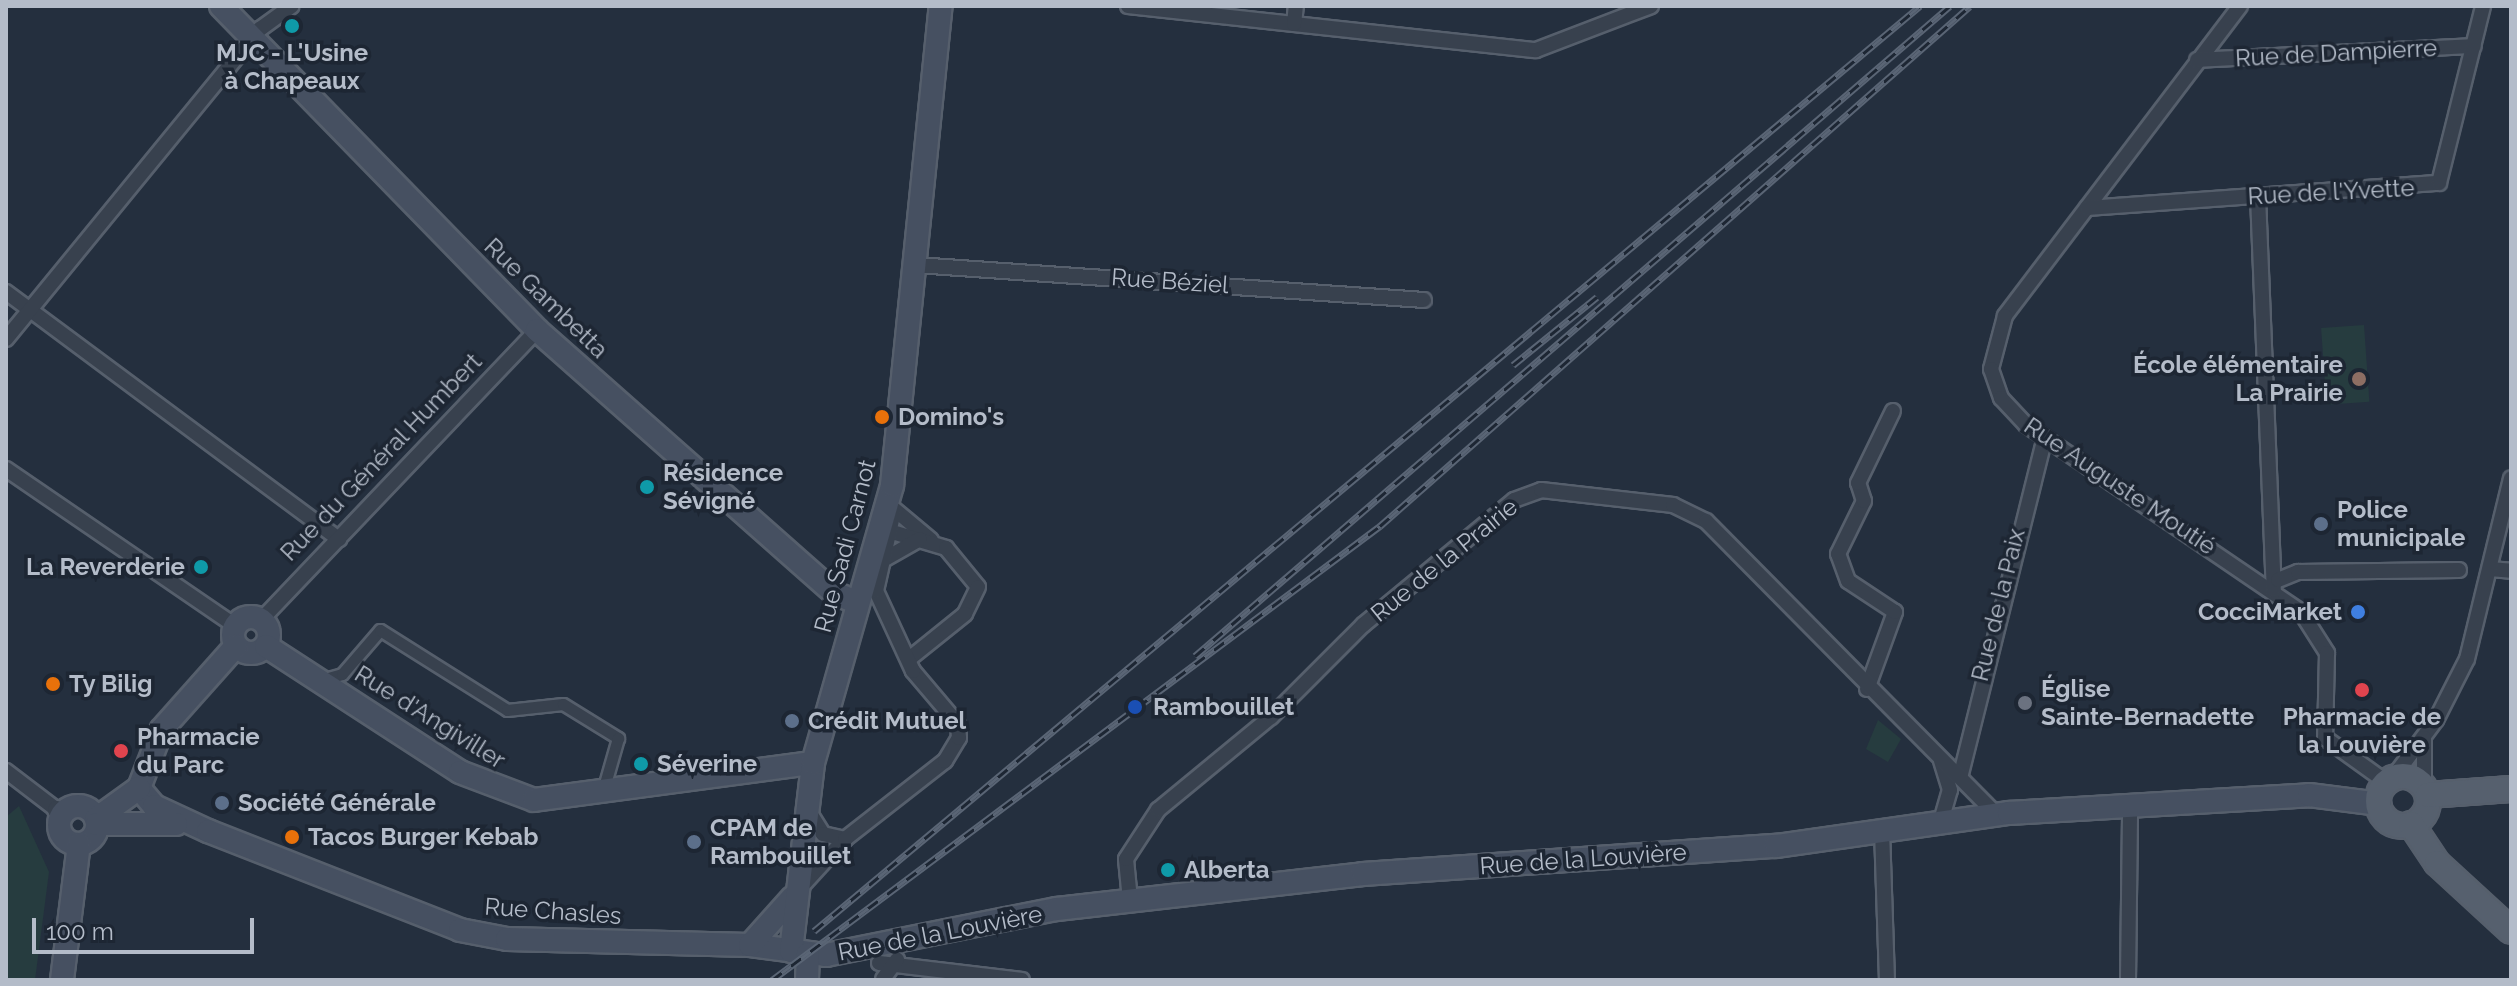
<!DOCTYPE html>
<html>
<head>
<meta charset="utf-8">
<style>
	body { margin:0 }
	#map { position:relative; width:2517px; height:986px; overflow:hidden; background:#242f3e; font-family:Raleway,sans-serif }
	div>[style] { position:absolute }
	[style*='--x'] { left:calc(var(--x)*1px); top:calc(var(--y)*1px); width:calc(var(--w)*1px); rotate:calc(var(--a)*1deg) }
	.green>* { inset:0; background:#263c3f; transform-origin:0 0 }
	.roads { filter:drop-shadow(2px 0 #565f6c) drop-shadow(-2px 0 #565f6c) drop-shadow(0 2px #565f6c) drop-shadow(0 -2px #565f6c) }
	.pedestrian>* { height:11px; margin:-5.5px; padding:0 5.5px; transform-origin:5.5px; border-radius:5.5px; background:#38414e }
	.minor>* { height:14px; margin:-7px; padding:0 7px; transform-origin:7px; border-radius:7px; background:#38414e }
	.tertiary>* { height:18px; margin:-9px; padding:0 9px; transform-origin:9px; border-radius:9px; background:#38414e }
	.secondary>* { height:22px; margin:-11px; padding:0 11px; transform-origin:11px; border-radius:11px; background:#465061 }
	.secondary>.ring { margin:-11px; padding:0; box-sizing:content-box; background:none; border:22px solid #465061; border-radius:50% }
	.primary>* { height:24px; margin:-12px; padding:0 12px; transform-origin:12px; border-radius:12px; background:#56606e }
	.primary>.ring { margin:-12px; padding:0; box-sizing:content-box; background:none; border:24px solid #56606e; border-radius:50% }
	.rail>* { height:7px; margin-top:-3.5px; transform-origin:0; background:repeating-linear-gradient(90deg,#1d2633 0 12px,#5a6575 0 24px); box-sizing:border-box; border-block:2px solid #5a6575 }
	.dots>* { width:22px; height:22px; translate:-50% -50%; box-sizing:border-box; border:4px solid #1d2633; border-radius:50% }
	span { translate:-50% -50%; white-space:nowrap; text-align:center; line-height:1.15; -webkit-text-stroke:7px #1d2633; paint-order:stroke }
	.poi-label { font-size:24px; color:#b4bcc9; font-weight:700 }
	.right { translate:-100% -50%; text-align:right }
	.left { translate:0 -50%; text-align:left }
	.street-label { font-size:24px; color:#b4bcc9 }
	.frame { position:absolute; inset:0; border:8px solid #b4bcc9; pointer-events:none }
	.scale { position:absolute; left:32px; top:918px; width:222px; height:36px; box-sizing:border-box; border:4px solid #b4bcc9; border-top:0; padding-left:10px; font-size:24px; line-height:28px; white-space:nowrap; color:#b4bcc9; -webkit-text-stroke:6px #1d2633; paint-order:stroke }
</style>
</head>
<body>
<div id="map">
	<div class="green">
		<i style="left:2364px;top:325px;width:77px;height:43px;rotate:86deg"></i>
		<i style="clip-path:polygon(1878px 720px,1901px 739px,1888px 762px,1866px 749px)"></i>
		<i style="clip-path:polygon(19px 806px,49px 872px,35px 980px,6px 980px,6px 817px)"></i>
	</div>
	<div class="roads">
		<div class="pedestrian">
			<i style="--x:321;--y:680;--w:22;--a:-16"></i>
			<i style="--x:342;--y:674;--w:58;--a:-49.2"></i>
			<i style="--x:380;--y:630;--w:150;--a:32.2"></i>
			<i style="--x:507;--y:710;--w:56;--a:-6.1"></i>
			<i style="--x:563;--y:704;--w:65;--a:31.7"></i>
			<i style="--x:618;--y:738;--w:58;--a:105.9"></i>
		</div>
		<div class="minor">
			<i style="--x:1128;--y:6;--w:410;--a:6.2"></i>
			<i style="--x:1536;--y:50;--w:123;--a:-20.9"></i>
			<i style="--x:2240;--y:6;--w:389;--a:127.2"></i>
			<i style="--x:2005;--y:316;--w:55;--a:104.8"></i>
			<i style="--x:1991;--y:369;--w:31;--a:71"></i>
			<i style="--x:2001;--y:398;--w:37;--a:47"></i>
			<i style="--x:2026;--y:425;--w:333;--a:34.2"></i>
			<i style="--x:2301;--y:612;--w:49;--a:57.6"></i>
			<i style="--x:2327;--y:653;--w:85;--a:91.3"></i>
			<i style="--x:2325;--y:738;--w:75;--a:35.8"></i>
			<i style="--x:1294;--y:24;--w:18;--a:-84"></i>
			<i style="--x:2197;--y:60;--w:277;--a:-2.9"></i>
			<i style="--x:2258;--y:196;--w:394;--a:87.7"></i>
			<i style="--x:2087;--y:208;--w:353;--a:-4.1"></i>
			<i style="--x:2439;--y:183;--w:182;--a:-76"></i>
			<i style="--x:916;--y:265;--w:509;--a:3.94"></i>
			<i style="--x:6;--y:292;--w:415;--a:36.6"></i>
			<i style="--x:6;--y:339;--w:401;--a:-50.7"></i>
			<i style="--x:260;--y:29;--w:39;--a:-36"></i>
			<i style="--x:6;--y:469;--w:278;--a:34.4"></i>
			<i style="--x:894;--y:509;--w:48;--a:40"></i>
			<i style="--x:882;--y:529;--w:67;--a:16.5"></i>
			<i style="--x:946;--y:548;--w:50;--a:50.6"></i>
			<i style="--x:978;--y:587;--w:30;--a:116"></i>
			<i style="--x:965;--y:614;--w:72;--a:141.2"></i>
			<i style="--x:885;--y:559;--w:40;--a:-29.7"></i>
			<i style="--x:2490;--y:569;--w:21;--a:5"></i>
			<i style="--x:2278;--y:580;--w:22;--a:-22"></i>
			<i style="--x:2298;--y:572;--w:161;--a:-0.7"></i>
			<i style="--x:262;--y:619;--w:399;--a:-46.4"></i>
			<i style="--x:1867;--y:689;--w:82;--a:-70"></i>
			<i style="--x:1895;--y:612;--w:56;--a:-146.6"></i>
			<i style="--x:1848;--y:581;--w:29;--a:-110"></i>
			<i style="--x:1838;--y:554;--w:59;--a:-63.9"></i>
			<i style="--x:1864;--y:501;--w:19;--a:-108"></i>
			<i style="--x:1858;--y:483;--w:80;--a:-64.1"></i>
			<i style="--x:6;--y:771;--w:64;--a:37.4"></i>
			<i style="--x:1961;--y:774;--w:346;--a:-76"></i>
			<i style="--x:2392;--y:779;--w:74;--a:-53.3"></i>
			<i style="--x:2436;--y:720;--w:68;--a:-63.1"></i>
			<i style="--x:2467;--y:659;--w:186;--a:-76.3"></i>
			<i style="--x:2424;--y:787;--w:49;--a:-90"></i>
			<i style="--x:808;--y:810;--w:28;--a:58"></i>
			<i style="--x:823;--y:834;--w:23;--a:13"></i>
			<i style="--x:1941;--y:821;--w:32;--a:-74"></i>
			<i style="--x:1950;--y:790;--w:31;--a:-107"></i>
			<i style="--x:1882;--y:830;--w:150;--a:88.1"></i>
			<i style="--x:801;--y:887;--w:65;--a:-47.5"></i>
			<i style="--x:845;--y:839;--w:127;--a:-38"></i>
			<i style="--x:945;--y:761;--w:27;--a:-59"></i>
			<i style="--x:959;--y:738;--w:14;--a:-94"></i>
			<i style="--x:958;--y:724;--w:70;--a:-130.3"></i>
			<i style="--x:913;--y:671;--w:88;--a:-114.8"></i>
			<i style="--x:876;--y:591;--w:82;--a:-77.3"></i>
			<i style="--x:1130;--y:900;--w:41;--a:-95.6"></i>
			<i style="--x:1126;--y:859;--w:59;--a:-56.9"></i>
			<i style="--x:1158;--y:810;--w:146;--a:-39.5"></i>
			<i style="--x:1271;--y:717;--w:130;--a:-45"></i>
			<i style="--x:1363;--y:625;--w:196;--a:-39.6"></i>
			<i style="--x:1514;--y:500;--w:29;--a:-20"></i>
			<i style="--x:1541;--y:490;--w:133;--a:6.5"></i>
			<i style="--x:1673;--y:505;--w:37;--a:26"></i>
			<i style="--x:1706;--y:521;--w:412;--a:45.3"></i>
			<i style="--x:879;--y:963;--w:144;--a:6.8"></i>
			<i style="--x:883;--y:979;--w:24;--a:-54"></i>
			<i style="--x:2128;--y:980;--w:173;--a:-89.3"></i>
		</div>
		<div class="tertiary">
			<i style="--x:57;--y:810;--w:7;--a:34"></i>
		</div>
		<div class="secondary">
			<i style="--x:221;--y:6;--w:453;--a:45.7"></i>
			<i style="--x:537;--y:330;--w:397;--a:41.5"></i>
			<i style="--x:834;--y:593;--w:24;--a:22"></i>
			<i class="ring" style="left:233px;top:617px;width:14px;height:14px"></i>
			<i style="--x:266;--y:646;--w:231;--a:33"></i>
			<i style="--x:460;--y:772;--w:79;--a:20.7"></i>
			<i style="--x:534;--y:800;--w:281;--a:-7.6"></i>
			<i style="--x:139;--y:788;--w:23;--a:50"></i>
			<i style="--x:154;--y:806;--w:60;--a:24.8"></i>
			<i style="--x:208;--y:831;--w:271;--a:21.4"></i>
			<i style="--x:460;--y:930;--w:48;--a:10.8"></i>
			<i style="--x:507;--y:939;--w:243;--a:1.4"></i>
			<i style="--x:750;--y:945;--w:77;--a:7.5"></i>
			<i style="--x:826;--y:955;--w:236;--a:-11.3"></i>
			<i style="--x:1057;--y:909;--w:308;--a:-6.5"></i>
			<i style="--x:1363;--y:874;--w:414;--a:-3.9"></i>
			<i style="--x:1776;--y:846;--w:235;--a:-8.1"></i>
			<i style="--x:2009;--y:813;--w:301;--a:-3.4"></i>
			<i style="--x:2309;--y:795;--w:71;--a:7.3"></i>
			<i style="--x:139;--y:788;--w:63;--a:-68.7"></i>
			<i style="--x:162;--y:729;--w:111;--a:-48.3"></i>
			<i class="ring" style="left:59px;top:806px;width:16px;height:16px"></i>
			<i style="--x:96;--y:819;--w:53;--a:-35.8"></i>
			<i style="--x:97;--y:824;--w:79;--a:0"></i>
			<i style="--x:750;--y:945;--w:64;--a:-48.1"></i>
			<i style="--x:791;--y:951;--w:189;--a:-83.3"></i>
			<i style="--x:813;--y:763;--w:289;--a:-74.1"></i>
			<i style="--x:892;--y:485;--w:481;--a:-84.2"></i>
			<i style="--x:62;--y:980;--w:137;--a:-82.9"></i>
			<i style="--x:807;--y:980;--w:26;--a:-88"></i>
		</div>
		<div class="primary">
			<i class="ring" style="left:2378px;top:776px;width:26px;height:26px"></i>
			<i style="--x:2428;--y:795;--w:83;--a:-4.1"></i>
			<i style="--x:2411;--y:824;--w:47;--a:56.3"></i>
			<i style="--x:2437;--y:863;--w:100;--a:42.6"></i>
		</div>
	</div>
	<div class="rail">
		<i style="--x:1513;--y:365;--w:108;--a:-39"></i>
		<i style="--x:1195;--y:656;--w:996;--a:-40.73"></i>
		<i style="--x:814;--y:931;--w:1442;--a:-39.91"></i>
		<i style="--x:772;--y:980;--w:759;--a:-36.75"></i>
		<i style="--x:1380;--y:526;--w:786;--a:-41.39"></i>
	</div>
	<div class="dots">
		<i style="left:292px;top:26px;background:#0f9aa8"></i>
		<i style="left:2359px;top:379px;background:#8d6e63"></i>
		<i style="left:882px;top:417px;background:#e8710a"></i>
		<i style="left:647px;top:487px;background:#0f9aa8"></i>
		<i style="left:2321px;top:524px;background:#5c6f8a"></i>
		<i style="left:201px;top:567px;background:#0f9aa8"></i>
		<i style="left:2358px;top:612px;background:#3f7fe0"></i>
		<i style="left:53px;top:684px;background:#e8710a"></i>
		<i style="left:2362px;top:690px;background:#e0444e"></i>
		<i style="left:2025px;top:703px;background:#6b7280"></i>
		<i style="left:1135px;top:707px;background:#1a4fb4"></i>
		<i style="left:792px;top:721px;background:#5c6f8a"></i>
		<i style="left:121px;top:751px;background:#e0444e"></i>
		<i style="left:641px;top:764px;background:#0f9aa8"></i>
		<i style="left:222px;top:803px;background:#5c6f8a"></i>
		<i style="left:292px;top:837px;background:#e8710a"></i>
		<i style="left:694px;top:842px;background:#5c6f8a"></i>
		<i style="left:1168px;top:870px;background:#0f9aa8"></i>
	</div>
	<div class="poi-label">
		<span style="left:292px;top:67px">MJC - L'Usine<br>à Chapeaux</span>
		<span class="right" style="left:2343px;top:379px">École élémentaire<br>La Prairie</span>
		<span class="left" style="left:898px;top:417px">Domino's</span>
		<span class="left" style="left:663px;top:487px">Résidence<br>Sévigné</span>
		<span class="left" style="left:2337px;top:524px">Police<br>municipale</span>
		<span class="right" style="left:185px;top:567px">La Reverderie</span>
		<span class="right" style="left:2342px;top:612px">CocciMarket</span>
		<span class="left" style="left:69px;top:684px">Ty Bilig</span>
		<span class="left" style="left:2041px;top:703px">Église<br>Sainte-Bernadette</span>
		<span class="left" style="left:1153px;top:707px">Rambouillet</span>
		<span style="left:2362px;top:731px">Pharmacie de<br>la Louvière</span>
		<span class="left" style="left:808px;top:721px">Crédit Mutuel</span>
		<span class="left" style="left:137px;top:751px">Pharmacie<br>du Parc</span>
		<span class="left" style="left:657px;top:764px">Séverine</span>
		<span class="left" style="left:238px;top:803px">Société Générale</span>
		<span class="left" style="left:710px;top:842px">CPAM de<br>Rambouillet</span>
		<span class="left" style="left:308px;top:837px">Tacos Burger Kebab</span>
		<span class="left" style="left:1184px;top:870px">Alberta</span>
	</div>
	<div class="street-label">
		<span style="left:2336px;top:53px;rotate:-3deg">Rue de Dampierre</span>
		<span style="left:2331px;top:192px;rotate:-3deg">Rue de l'Yvette</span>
		<span style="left:1170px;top:281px;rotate:4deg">Rue Béziel</span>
		<span style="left:546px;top:298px;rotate:44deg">Rue Gambetta</span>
		<span style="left:381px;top:457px;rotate:-46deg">Rue du Général Humbert</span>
		<span style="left:2120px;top:486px;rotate:34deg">Rue Auguste Moutié</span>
		<span style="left:845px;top:546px;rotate:-75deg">Rue Sadi Carnot</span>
		<span style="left:1444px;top:560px;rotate:-39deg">Rue de la Prairie</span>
		<span style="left:1998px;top:605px;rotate:-76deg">Rue de la Paix</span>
		<span style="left:430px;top:717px;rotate:32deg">Rue d'Angiviller</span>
		<span style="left:1583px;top:859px;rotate:-4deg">Rue de la Louvière</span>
		<span style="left:553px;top:911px;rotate:4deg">Rue Chasles</span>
		<span style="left:940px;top:933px;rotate:-11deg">Rue de la Louvière</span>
	</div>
	<div class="frame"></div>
	<div class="scale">100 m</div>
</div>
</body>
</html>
